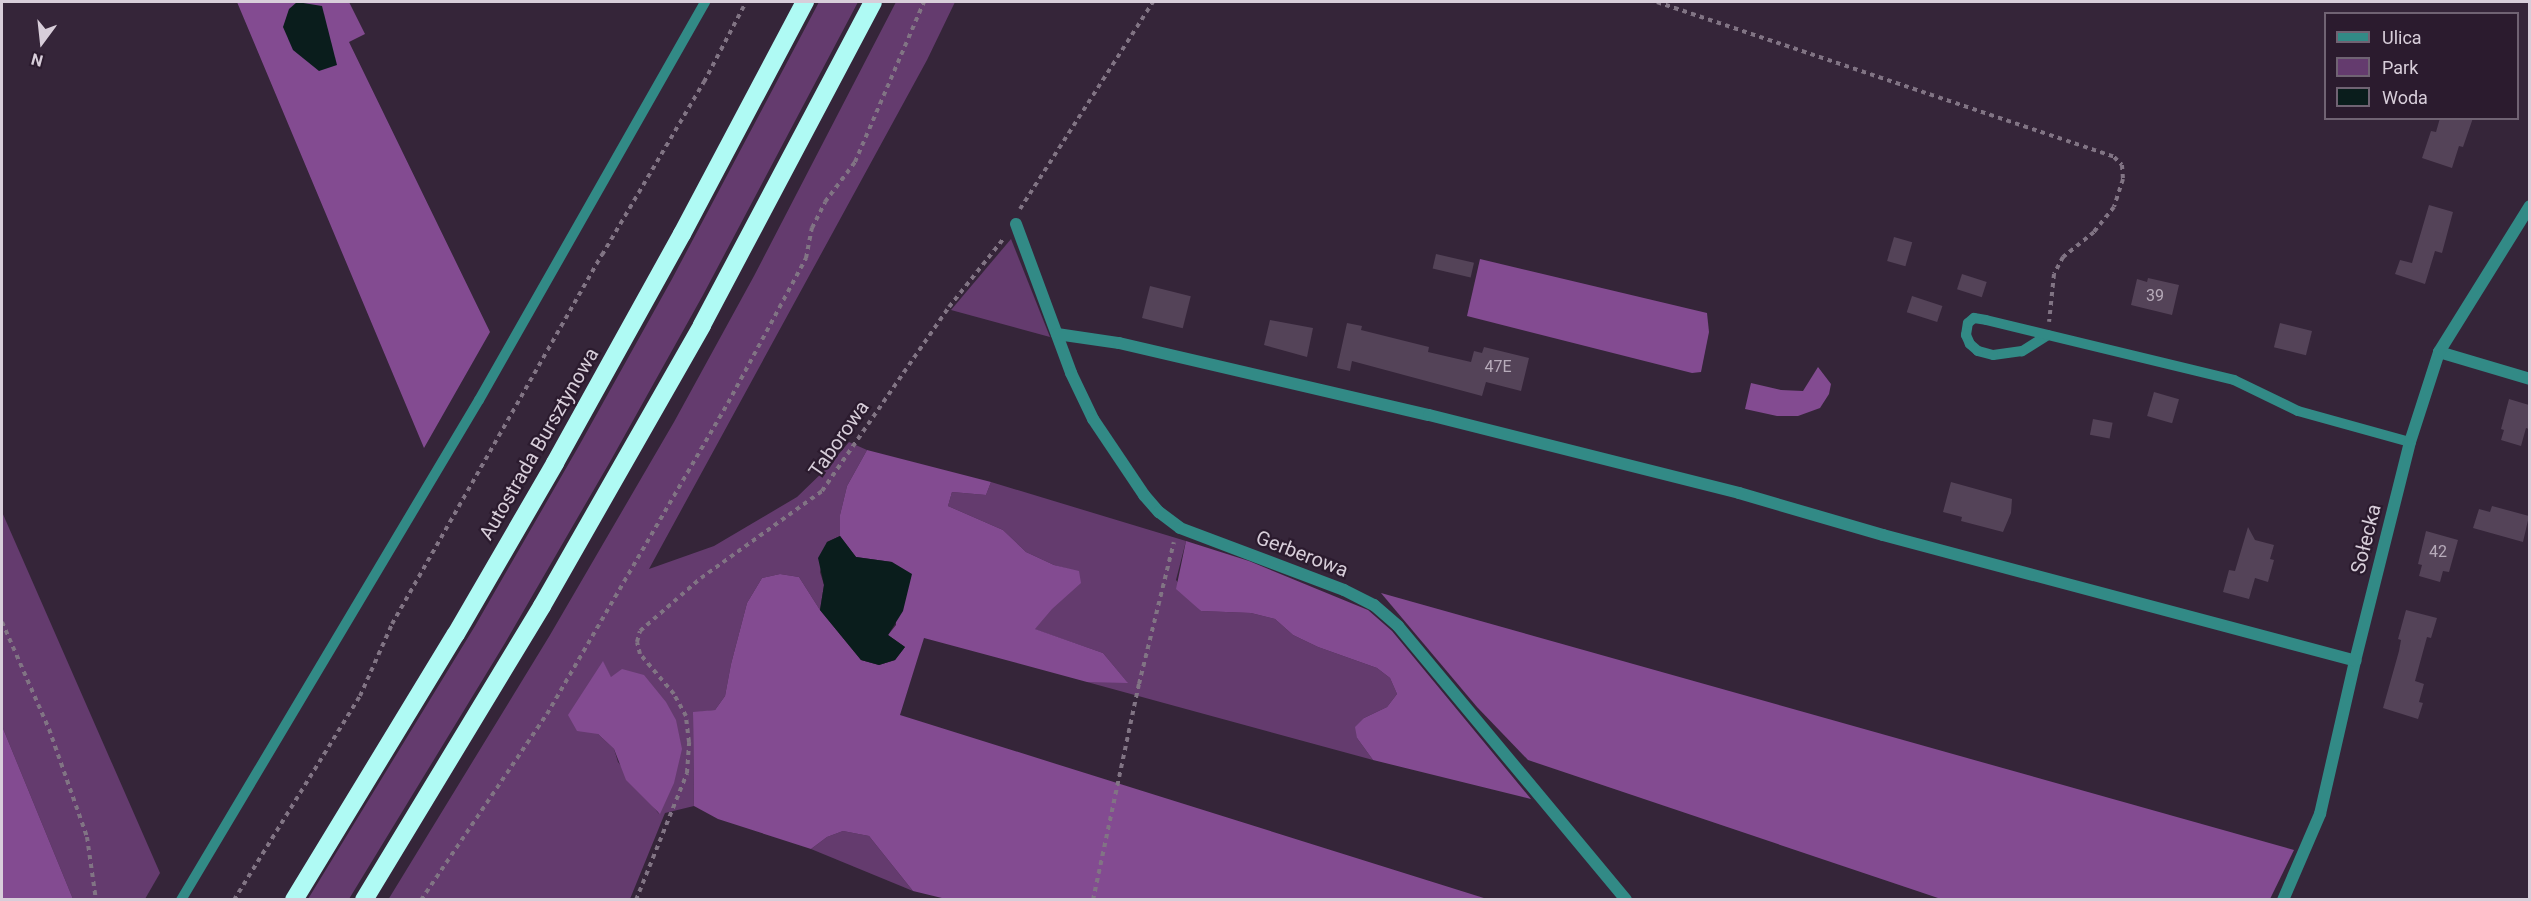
<!DOCTYPE html>
<html>
<head>
<meta charset="utf-8">
<style>
	body { margin:0 }
	#map { position:relative; width:2531px; height:901px; overflow:hidden; background:#352539; font-family:Roboto,sans-serif }
	div>[style] { position:absolute }
	[style*='--x'] { left:calc(var(--x)*1px); top:calc(var(--y)*1px); width:calc(var(--w)*1px); rotate:calc(var(--a)*1deg) }
	.green>* { inset:0; background:#643b6e }
	.forest>* { inset:0; background:#834b91 }
	.water>* { inset:0; background:#0a1d1c }
	.building>* { inset:0; background:#544358; transform-origin:0 0 }
	.path>* { height:4px; margin-top:-2px; transform-origin:0; background:repeating-linear-gradient(90deg,#817484 0 4.5px,transparent 0 9px) }
	.service>* { height:10px; margin:-5px; padding:0 5px; transform-origin:5px; border-radius:5px; background:#328a86 }
	.minor>* { height:12px; margin:-6px; padding:0 6px; transform-origin:6px; border-radius:6px; background:#328a86 }
	.motorway>* { height:18px; margin:-9px; padding:0 9px; transform-origin:9px; border-radius:9px; background:#affaf4 }
	span { translate:-50% -50%; white-space:nowrap; text-align:center; line-height:1.15; -webkit-text-stroke:4.5px #2b1b2e; paint-order:stroke }
	.number-label { font-size:16px; color:#b7abba }
	.number-label span { -webkit-text-stroke-width:0 }
	.street-label { font-size:20px; color:#d8ceda }
	.frame { position:absolute; inset:0; border:3px solid #d8ceda; pointer-events:none }
	.legend { position:absolute; left:2324px; top:12px; width:195px; height:108px; box-sizing:border-box; background:#2b1b2e; border:2px solid #706373; margin:0; padding:8px 10px; list-style:none; font-size:18px; color:#d8ceda }
	.legend li { display:flex; align-items:center; gap:12px; height:30px }
	.legend b { width:30px; border:2px solid #706373 }
	.north { position:absolute; left:12px; top:12px; width:60px; height:60px; -webkit-text-stroke:4px #2b1b2e; paint-order:stroke; rotate:195deg; font-size:16px; font-weight:700; line-height:24px; text-align:center; color:#d8ceda }
	.north::after { content:''; display:block; margin:auto; width:21px; height:27px; background:#d8ceda; clip-path:polygon(50% 0,100% 100%,50% 72%,0 100%) }
</style>
</head>
<body>
<div id="map">
	<div class="green">
		<i style="clip-path:polygon(819px 2px,858px 2px,703px 295px,611px 460px,505px 643px,349px 899px,308px 899px,475px 626px,580px 444px,672px 279px)"></i>
		<i style="clip-path:polygon(evenodd,896px 2px,955px 2px,927px 60px,649px 569px,714px 546px,797px 497px,828px 467px,849px 442px,867px 450px,847px 486px,840px 515px,840px 536px,827px 542px,820px 572px,824px 585px,820px 610px,799px 577px,780px 574px,762px 578px,747px 603px,731px 664px,725px 696px,715px 710px,693px 713px,694px 806px,665px 813px,630px 899px,388px 900px,550px 635px,674px 422px,754px 276px,896px 2px,603px 662px,611px 678px,659px 814px,618px 762px,614px 749px,598px 734px,603px 662px)"></i>
		<i style="clip-path:polygon(1011px 239px,1050px 337px,951px 310px)"></i>
		<i style="clip-path:polygon(991px 482px,1186px 541px,1176px 580px,1201px 611px,1251px 613px,1275px 619px,1293px 635px,1318px 647px,1377px 668px,1390px 678px,1397px 694px,1387px 707px,1364px 718px,1357px 738px,1373px 760px,1087px 682px,1127px 682px,1103px 653px,1034px 629px,1079px 572px,1054px 565px,1026px 552px,1003px 530px,948px 506px,952px 492px,986px 495px)"></i>
		<i style="clip-path:polygon(2px 512px,160px 873px,145px 899px,73px 899px,2px 726px)"></i>
		<i style="clip-path:polygon(843px 831px,869px 836px,913px 891px,811px 849px,827px 837px)"></i>
	</div>
	<div class="forest">
		<i style="clip-path:polygon(237px 2px,349px 2px,365px 34px,349px 42px,490px 332px,424px 448px)"></i>
		<i style="clip-path:polygon(1480px 259px,1707px 313px,1709px 332px,1701px 372px,1692px 373px,1467px 316px)"></i>
		<i style="clip-path:polygon(1818px 367px,1831px 384px,1829px 394px,1820px 408px,1798px 416px,1777px 416px,1745px 409px,1751px 383px,1781px 390px,1803px 391px)"></i>
		<i style="clip-path:polygon(867px 450px,991px 482px,986px 495px,952px 492px,948px 506px,1003px 530px,1026px 552px,1054px 565px,1079px 571px,1081px 583px,1052px 609px,1035px 629px,1103px 653px,1128px 683px,1087px 682px,924px 638px,900px 715px,1487px 899px,946px 899px,913px 891px,869px 836px,843px 831px,827px 837px,811px 849px,718px 819px,694px 806px,693px 712px,715px 710px,725px 696px,731px 664px,747px 603px,762px 578px,780px 574px,799px 577px,820px 610px,861px 660px,879px 665px,895px 660px,905px 647px,888px 635px,896px 625px,892px 562px,856px 557px,840px 536px,840px 515px,847px 486px)"></i>
		<i style="clip-path:polygon(1186px 541px,1249px 561px,1368px 610px,1392px 631px,1531px 799px,1373px 760px,1357px 738px,1355px 727px,1364px 718px,1387px 707px,1397px 694px,1390px 678px,1377px 668px,1318px 647px,1293px 635px,1275px 619px,1251px 613px,1201px 611px,1176px 589px)"></i>
		<i style="clip-path:polygon(1381px 593px,2294px 850px,2270px 899px,1941px 899px,1528px 760px,1477px 707px)"></i>
		<i style="clip-path:polygon(603px 661px,611px 677px,622px 669px,644px 675px,666px 702px,676px 720px,682px 749px,674px 783px,660px 814px,626px 780px,614px 749px,598px 734px,577px 731px,568px 715px)"></i>
		<i style="clip-path:polygon(2px 726px,73px 899px,2px 899px)"></i>
	</div>
	<div class="water">
		<i style="clip-path:polygon(297px 2px,322px 6px,337px 65px,319px 71px,293px 50px,283px 27px,289px 9px)"></i>
		<i style="clip-path:polygon(840px 536px,856px 557px,892px 562px,912px 574px,903px 611px,888px 635px,905px 647px,895px 660px,879px 665px,861px 660px,820px 610px,824px 585px,818px 558px,827px 542px)"></i>
	</div>
	<div class="building">
		<i style="clip-path:polygon(2440px 118px,2473px 118px,2463px 147px,2459px 146px,2452px 168px,2422px 158px,2431px 131px,2436px 132px)"></i>
		<i style="clip-path:polygon(2429px 205px,2453px 212px,2442px 253px,2435px 251px,2425px 284px,2395px 274px,2400px 260px,2412px 263px)"></i>
		<i style="left:1894px;top:237px;width:19px;height:25px;rotate:16deg"></i>
		<i style="left:1436px;top:254px;width:39px;height:15px;rotate:13deg"></i>
		<i style="left:1962px;top:274px;width:26px;height:16px;rotate:18deg"></i>
		<i style="clip-path:polygon(2148px 278px,2179px 285px,2172px 315px,2131px 305px,2137px 279px,2147px 282px)"></i>
		<i style="left:1150px;top:286px;width:42px;height:33px;rotate:14deg"></i>
		<i style="left:1912px;top:296px;width:32px;height:17px;rotate:18deg"></i>
		<i style="clip-path:polygon(1270px 320px,1313px 328px,1307px 357px,1264px 345px)"></i>
		<i style="clip-path:polygon(1347px 323px,1362px 326px,1361px 330px,1429px 347px,1428px 352px,1471px 362px,1474px 351px,1482px 353px,1484px 347px,1529px 358px,1521px 391px,1486px 382px,1482px 396px,1352px 361px,1350px 371px,1337px 368px)"></i>
		<i style="left:2280px;top:323px;width:33px;height:25px;rotate:14deg"></i>
		<i style="left:2154px;top:392px;width:26px;height:25px;rotate:16deg"></i>
		<i style="clip-path:polygon(2509px 399px,2529px 405px,2529px 429px,2526px 428px,2521px 446px,2501px 440px,2504px 430px,2501px 429px)"></i>
		<i style="left:2093px;top:419px;width:20px;height:16px;rotate:11deg"></i>
		<i style="clip-path:polygon(1951px 482px,2012px 499px,2011px 513px,2003px 532px,1961px 521px,1962px 517px,1943px 512px)"></i>
		<i style="clip-path:polygon(2492px 506px,2529px 516px,2523px 542px,2473px 528px,2479px 509px,2490px 512px)"></i>
		<i style="clip-path:polygon(2248px 527px,2255px 540px,2274px 545px,2270px 559px,2274px 560px,2268px 582px,2255px 578px,2249px 599px,2223px 592px,2229px 570px,2235px 571px)"></i>
		<i style="clip-path:polygon(2426px 531px,2458px 540px,2449px 572px,2443px 571px,2440px 582px,2419px 576px,2422px 565px,2418px 564px)"></i>
		<i style="clip-path:polygon(2406px 610px,2437px 618px,2431px 638px,2427px 637px,2415px 681px,2424px 684px,2419px 702px,2423px 703px,2418px 719px,2383px 708px,2399px 651px,2401px 640px,2398px 639px)"></i>
	</div>
	<div class="path">
		<i style="--x:1657;--y:2;--w:483;--a:18.7"></i>
		<i style="--x:2114;--y:157;--w:11;--a:45"></i>
		<i style="--x:2122;--y:165;--w:14;--a:86"></i>
		<i style="--x:2123;--y:179;--w:29;--a:108"></i>
		<i style="--x:2114;--y:207;--w:32;--a:129"></i>
		<i style="--x:2094;--y:232;--w:40;--a:141"></i>
		<i style="--x:2063;--y:257;--w:19;--a:118"></i>
		<i style="--x:2054;--y:274;--w:48;--a:95.9"></i>
		<i style="--x:1020;--y:209;--w:246;--a:-57.3"></i>
		<i style="--x:2;--y:622;--w:117;--a:66.3"></i>
		<i style="--x:49;--y:729;--w:114;--a:70.6"></i>
		<i style="--x:87;--y:837;--w:64;--a:81.9"></i>
		<i style="--x:234;--y:900;--w:240;--a:-58.3"></i>
		<i style="--x:360;--y:696;--w:79;--a:-66"></i>
		<i style="--x:392;--y:624;--w:425;--a:-60.4"></i>
		<i style="--x:602;--y:255;--w:201;--a:-59.5"></i>
		<i style="--x:704;--y:82;--w:90;--a:-62.3"></i>
		<i style="--x:421;--y:900;--w:225;--a:-55.9"></i>
		<i style="--x:547;--y:714;--w:360;--a:-59.8"></i>
		<i style="--x:728;--y:403;--w:165;--a:-61.7"></i>
		<i style="--x:806;--y:258;--w:31;--a:-79"></i>
		<i style="--x:812;--y:228;--w:29;--a:-63"></i>
		<i style="--x:825;--y:202;--w:50;--a:-53.1"></i>
		<i style="--x:855;--y:162;--w:174;--a:-66.7"></i>
		<i style="--x:636;--y:900;--w:137;--a:-68.1"></i>
		<i style="--x:687;--y:773;--w:31;--a:-86"></i>
		<i style="--x:689;--y:742;--w:26;--a:-97"></i>
		<i style="--x:686;--y:716;--w:25;--a:-119"></i>
		<i style="--x:674;--y:694;--w:52;--a:-130.4"></i>
		<i style="--x:640;--y:654;--w:12;--a:-104"></i>
		<i style="--x:637;--y:642;--w:11;--a:-75"></i>
		<i style="--x:640;--y:631;--w:81;--a:-41"></i>
		<i style="--x:701;--y:578;--w:149;--a:-35.7"></i>
		<i style="--x:822;--y:491;--w:224;--a:-55.4"></i>
		<i style="--x:949;--y:307;--w:88;--a:-51.4"></i>
		<i style="--x:1093;--y:900;--w:221;--a:-78"></i>
		<i style="--x:1139;--y:684;--w:146;--a:-76.2"></i>
	</div>
	<div class="service">
		<i style="--x:2048;--y:335;--w:31;--a:148"></i>
		<i style="--x:2022;--y:351;--w:29;--a:172"></i>
		<i style="--x:1993;--y:355;--w:16;--a:-165"></i>
		<i style="--x:1978;--y:351;--w:11;--a:-139"></i>
		<i style="--x:1970;--y:344;--w:10;--a:-114"></i>
		<i style="--x:1966;--y:335;--w:12;--a:-81"></i>
		<i style="--x:1968;--y:323;--w:8;--a:-40"></i>
		<i style="--x:1974;--y:318;--w:12;--a:9"></i>
		<i style="--x:1986;--y:320;--w:255;--a:13.6"></i>
		<i style="--x:2234;--y:380;--w:71;--a:25.8"></i>
		<i style="--x:2298;--y:411;--w:116;--a:15.5"></i>
		<i style="--x:181;--y:900;--w:582;--a:-59.21"></i>
		<i style="--x:479;--y:400;--w:458;--a:-60.4"></i>
	</div>
	<div class="minor">
		<i style="--x:1016;--y:224;--w:159;--a:69.7"></i>
		<i style="--x:1071;--y:373;--w:51;--a:64.4"></i>
		<i style="--x:1093;--y:419;--w:92;--a:56.1"></i>
		<i style="--x:1144;--y:495;--w:23;--a:49"></i>
		<i style="--x:1159;--y:512;--w:26;--a:37"></i>
		<i style="--x:1180;--y:528;--w:175;--a:20.7"></i>
		<i style="--x:1344;--y:590;--w:34;--a:27"></i>
		<i style="--x:1374;--y:605;--w:32;--a:41"></i>
		<i style="--x:1398;--y:626;--w:356;--a:50.2"></i>
		<i style="--x:1057;--y:334;--w:63;--a:8.3"></i>
		<i style="--x:1119;--y:343;--w:318;--a:13.1"></i>
		<i style="--x:1429;--y:415;--w:320;--a:14.1"></i>
		<i style="--x:1739;--y:493;--w:150;--a:16.3"></i>
		<i style="--x:1883;--y:535;--w:489;--a:14.9"></i>
		<i style="--x:2439;--y:352;--w:95;--a:16.5"></i>
		<i style="--x:2283;--y:900;--w:94;--a:-66.7"></i>
		<i style="--x:2320;--y:814;--w:157;--a:-77.1"></i>
		<i style="--x:2355;--y:661;--w:226;--a:-75.9"></i>
		<i style="--x:2410;--y:442;--w:95;--a:-72.1"></i>
		<i style="--x:2439;--y:352;--w:172;--a:-58.1"></i>
	</div>
	<div class="motorway">
		<i style="--x:294;--y:900;--w:311;--a:-58.7"></i>
		<i style="--x:456;--y:634;--w:198;--a:-59.9"></i>
		<i style="--x:555;--y:463;--w:262;--a:-61"></i>
		<i style="--x:682;--y:234;--w:263;--a:-62.1"></i>
		<i style="--x:364;--y:900;--w:344;--a:-58.8"></i>
		<i style="--x:542;--y:606;--w:323;--a:-60.3"></i>
		<i style="--x:702;--y:325;--w:365;--a:-62.1"></i>
	</div>
	<div class="number-label">
		<span style="left:2155px;top:296px">39</span>
		<span style="left:1498px;top:367px">47E</span>
		<span style="left:2438px;top:552px">42</span>
	</div>
	<div class="street-label">
		<span style="left:839px;top:439px;rotate:-55deg">Taborowa</span>
		<span style="left:539px;top:444px;rotate:-60deg">Autostrada Bursztynowa</span>
		<span style="left:2366px;top:539px;rotate:-76deg">Sołecka</span>
		<span style="left:1302px;top:554px;rotate:21deg">Gerberowa</span>
	</div>
	<div class="frame"></div>
	<ul class="legend">
	<li><b style="height:8px;background:#328a86"></b>Ulica</li>
	<li><b style="height:16px;background:#643b6e"></b>Park</li>
	<li><b style="height:16px;background:#0a1d1c"></b>Woda</li>
	</ul>
	<div class="north">N</div>
</div>
</body>
</html>
